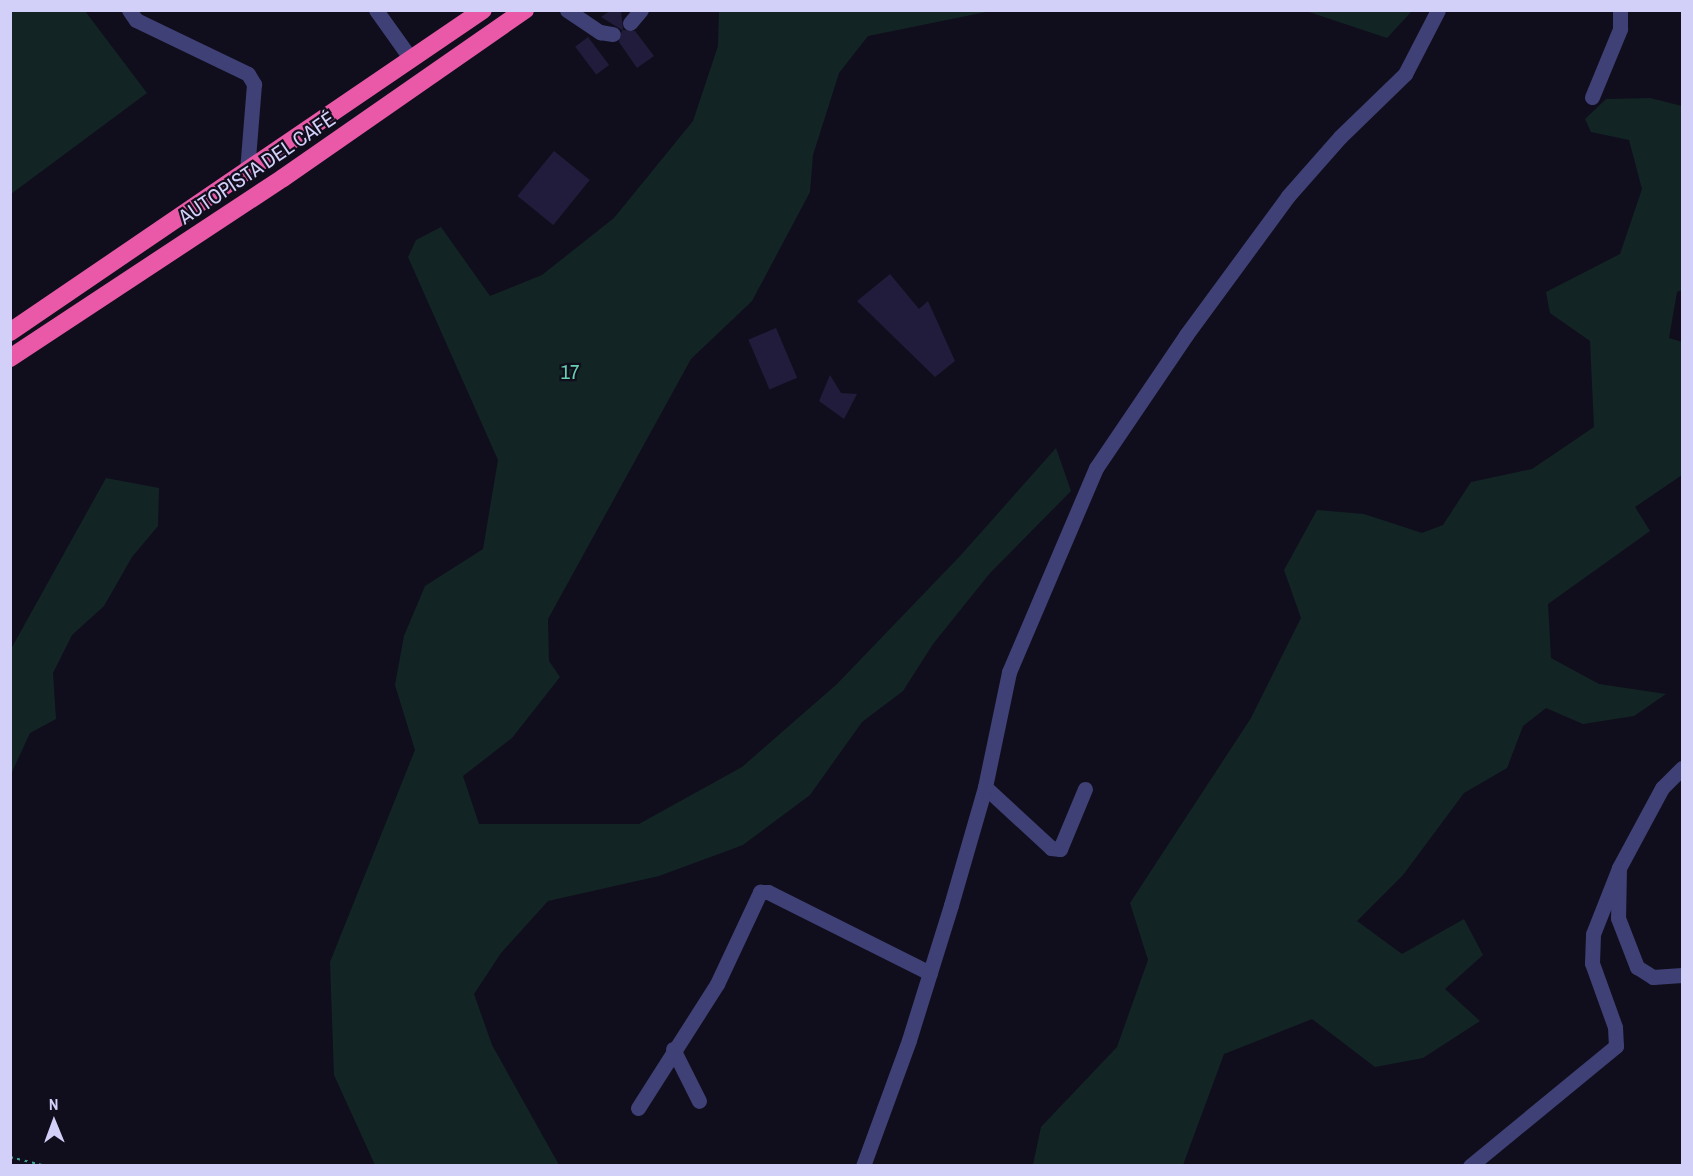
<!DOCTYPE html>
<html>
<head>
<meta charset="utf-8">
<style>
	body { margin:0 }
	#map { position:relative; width:1693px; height:1176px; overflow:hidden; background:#100e1c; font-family:"Archivo Narrow",sans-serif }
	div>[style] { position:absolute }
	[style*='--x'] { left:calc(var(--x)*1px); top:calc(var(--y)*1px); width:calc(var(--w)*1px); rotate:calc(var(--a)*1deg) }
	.green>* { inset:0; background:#122524 }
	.building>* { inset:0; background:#211c3b; transform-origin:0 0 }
	.path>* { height:2px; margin-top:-1px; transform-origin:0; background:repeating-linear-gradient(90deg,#3ca195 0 3px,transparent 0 7.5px) }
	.minor>* { height:15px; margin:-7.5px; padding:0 7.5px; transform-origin:7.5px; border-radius:7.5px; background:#3f4076 }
	.highway>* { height:18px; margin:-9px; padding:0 9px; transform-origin:9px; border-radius:9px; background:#ea59a7 }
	span { translate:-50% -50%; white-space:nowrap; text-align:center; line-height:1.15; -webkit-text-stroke:4.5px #100e1c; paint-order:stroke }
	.street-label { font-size:21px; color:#d2cff9 }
	.park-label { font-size:21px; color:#65cfae }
	.frame { position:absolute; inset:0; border:12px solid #d2cff9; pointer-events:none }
	.north { position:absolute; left:24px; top:1092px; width:60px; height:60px; -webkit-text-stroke:4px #100e1c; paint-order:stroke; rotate:359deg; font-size:16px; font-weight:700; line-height:24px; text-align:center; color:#d2cff9 }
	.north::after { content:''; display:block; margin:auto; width:21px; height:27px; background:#d2cff9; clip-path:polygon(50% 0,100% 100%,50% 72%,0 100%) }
</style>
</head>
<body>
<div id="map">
	<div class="green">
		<i style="clip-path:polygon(11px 10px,85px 11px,147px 93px,11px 194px)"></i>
		<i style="clip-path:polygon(719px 11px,991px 11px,868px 36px,839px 73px,813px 155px,810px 192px,752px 301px,691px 359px,548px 619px,549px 661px,560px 677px,512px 738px,463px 776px,479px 824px,639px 824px,742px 767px,837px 684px,961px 555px,1056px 448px,1071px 491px,990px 573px,933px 644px,903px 691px,862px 722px,810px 795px,743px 845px,659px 876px,548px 901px,501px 953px,474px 994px,492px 1045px,559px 1165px,375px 1165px,334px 1075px,330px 962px,415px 750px,395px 685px,404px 636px,425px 586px,483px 549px,498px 460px,408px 257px,416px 240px,441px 227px,490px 296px,542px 275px,614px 218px,693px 121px,718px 46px)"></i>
		<i style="clip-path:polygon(1306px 11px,1412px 11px,1387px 38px)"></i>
		<i style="clip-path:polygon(1650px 98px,1682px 106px,1682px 290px,1677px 292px,1669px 338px,1682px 342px,1682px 475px,1635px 507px,1650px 531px,1548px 604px,1551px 658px,1599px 684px,1666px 694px,1634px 716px,1583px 724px,1546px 708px,1523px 726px,1507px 768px,1464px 793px,1403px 875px,1357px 921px,1402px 954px,1464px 919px,1483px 955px,1445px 989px,1480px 1021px,1423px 1058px,1375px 1067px,1312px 1019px,1224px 1054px,1183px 1165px,1033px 1165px,1041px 1127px,1117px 1047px,1148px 960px,1130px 903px,1251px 718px,1301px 618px,1284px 570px,1317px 510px,1364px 514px,1422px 533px,1443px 525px,1471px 482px,1532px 469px,1594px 427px,1590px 341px,1550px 313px,1546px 292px,1620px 254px,1642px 189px,1629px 140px,1591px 132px,1585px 119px,1606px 99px)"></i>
		<i style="clip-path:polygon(106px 478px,159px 488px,158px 526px,132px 557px,104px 606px,72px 635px,53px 673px,56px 719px,30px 733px,11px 774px,11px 649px)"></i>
	</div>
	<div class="building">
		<i style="clip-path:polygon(611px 10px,621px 10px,623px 30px,635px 31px,654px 56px,637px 68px,619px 42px,622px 30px,601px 17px)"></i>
		<i style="left:588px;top:37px;width:35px;height:16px;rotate:53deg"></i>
		<i style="left:554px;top:151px;width:46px;height:58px;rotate:39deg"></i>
		<i style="clip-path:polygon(890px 274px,919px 309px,928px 301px,955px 361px,935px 377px,857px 301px)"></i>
		<i style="left:776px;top:328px;width:54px;height:30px;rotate:67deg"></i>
		<i style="clip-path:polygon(830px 375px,841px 393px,857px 394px,844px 419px,819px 401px)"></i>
	</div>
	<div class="path">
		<i style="--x:10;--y:1157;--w:36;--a:14"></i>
	</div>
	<div class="minor">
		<i style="--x:129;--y:10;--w:12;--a:55"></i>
		<i style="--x:136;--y:20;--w:124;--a:25.7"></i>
		<i style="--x:248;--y:74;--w:12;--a:59"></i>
		<i style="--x:254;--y:84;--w:87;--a:94.6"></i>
		<i style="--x:376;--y:10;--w:60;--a:54.5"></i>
		<i style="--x:567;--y:10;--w:40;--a:34"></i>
		<i style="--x:600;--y:32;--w:13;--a:9"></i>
		<i style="--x:630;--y:23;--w:17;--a:-50"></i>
		<i style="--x:1592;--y:97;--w:74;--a:-67.6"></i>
		<i style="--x:1620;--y:29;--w:19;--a:-90"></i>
		<i style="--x:1682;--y:768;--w:28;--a:135"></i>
		<i style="--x:1662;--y:788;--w:91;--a:118.3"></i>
		<i style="--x:1619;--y:868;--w:50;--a:91.1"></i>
		<i style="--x:1618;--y:918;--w:53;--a:68.8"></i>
		<i style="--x:1637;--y:967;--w:19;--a:32"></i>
		<i style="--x:1653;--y:977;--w:29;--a:-4"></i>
		<i style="--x:985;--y:787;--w:90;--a:42.7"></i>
		<i style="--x:1051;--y:848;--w:9;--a:6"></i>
		<i style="--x:1060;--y:849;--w:65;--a:-67.4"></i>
		<i style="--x:673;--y:1049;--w:58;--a:63.4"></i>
		<i style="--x:638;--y:1108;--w:147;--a:-57.5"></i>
		<i style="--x:717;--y:984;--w:102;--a:-64.9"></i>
		<i style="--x:760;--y:892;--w:8;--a:0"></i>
		<i style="--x:768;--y:892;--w:181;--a:26.6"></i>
		<i style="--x:863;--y:1166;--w:134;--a:-69.9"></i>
		<i style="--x:909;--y:1040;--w:141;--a:-72.7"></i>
		<i style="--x:951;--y:905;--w:123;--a:-73.9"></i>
		<i style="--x:985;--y:787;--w:117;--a:-78.2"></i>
		<i style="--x:1009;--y:672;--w:222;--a:-66.9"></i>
		<i style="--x:1096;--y:468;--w:161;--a:-55.9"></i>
		<i style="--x:1186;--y:335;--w:172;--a:-53.7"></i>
		<i style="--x:1288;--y:196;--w:79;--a:-48.6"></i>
		<i style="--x:1340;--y:137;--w:91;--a:-44.1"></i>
		<i style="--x:1405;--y:74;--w:72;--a:-62.7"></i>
		<i style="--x:1470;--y:1166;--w:189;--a:-39.4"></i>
		<i style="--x:1616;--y:1046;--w:19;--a:-93"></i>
		<i style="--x:1615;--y:1027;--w:68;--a:-109.8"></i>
		<i style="--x:1592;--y:963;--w:29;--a:-88"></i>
		<i style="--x:1593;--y:934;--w:71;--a:-68.5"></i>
	</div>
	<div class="highway">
		<i style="--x:10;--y:332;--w:572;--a:-34.25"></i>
		<i style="--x:10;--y:358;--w:327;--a:-33.4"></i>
		<i style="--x:283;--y:178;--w:295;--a:-34.8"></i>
	</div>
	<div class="street-label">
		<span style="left:257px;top:168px;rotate:-34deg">AUTOPISTA DEL CAFÉ</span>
	</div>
	<div class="park-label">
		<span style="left:570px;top:372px">17</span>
	</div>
	<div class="frame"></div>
	<div class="north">N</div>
</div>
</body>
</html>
